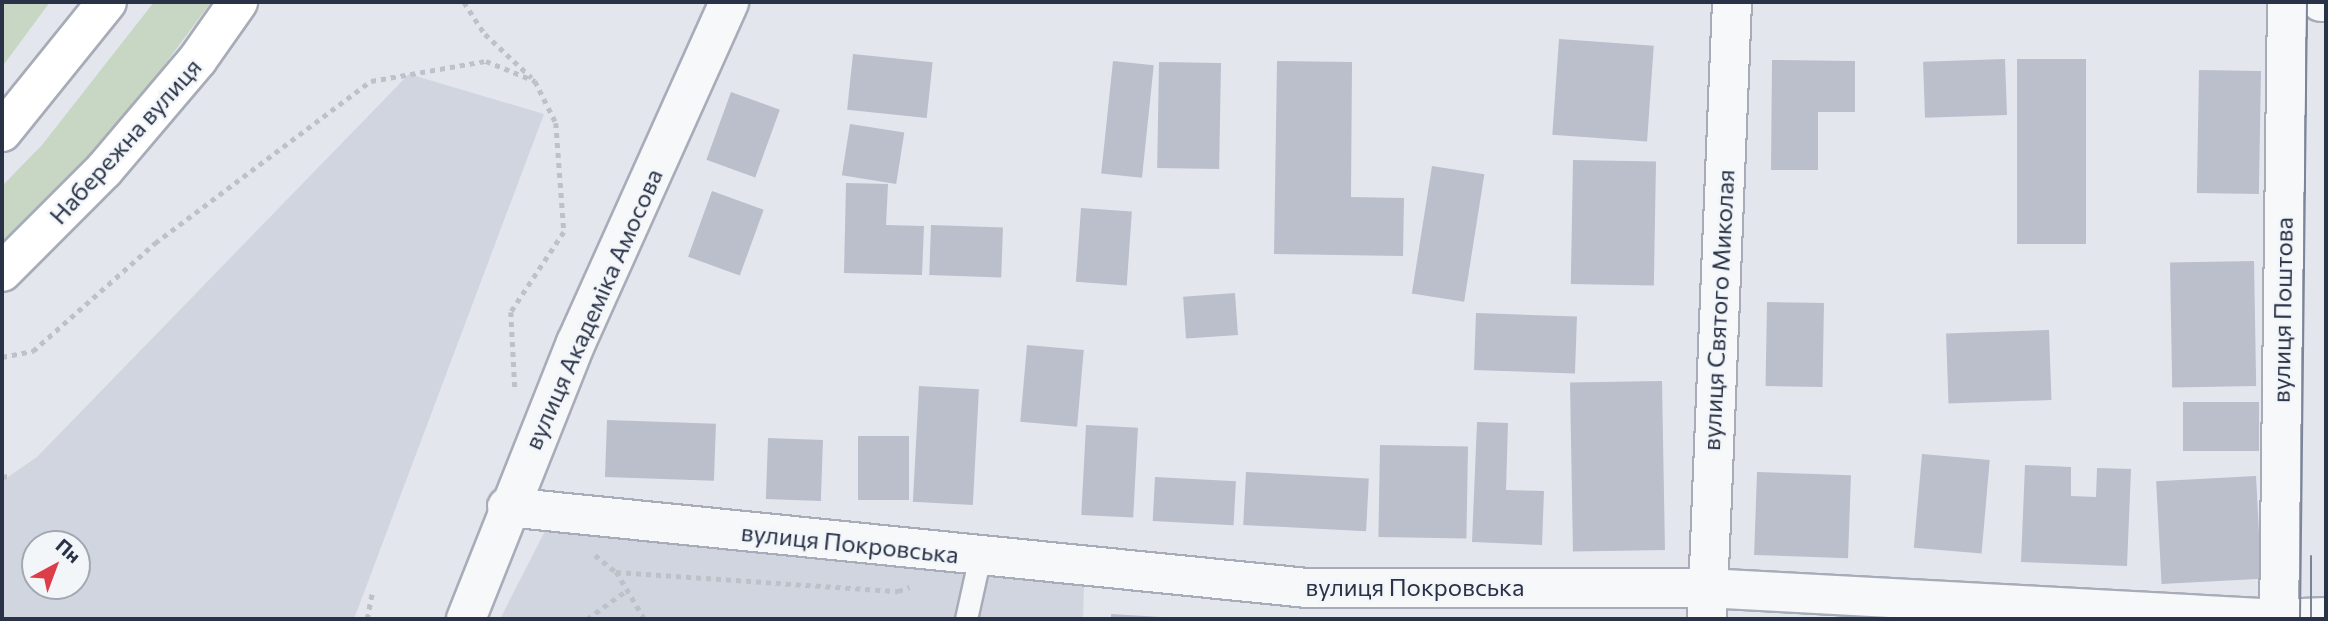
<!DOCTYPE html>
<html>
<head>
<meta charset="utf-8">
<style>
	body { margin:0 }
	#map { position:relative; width:2328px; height:621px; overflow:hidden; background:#e3e6ed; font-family:Commissioner,sans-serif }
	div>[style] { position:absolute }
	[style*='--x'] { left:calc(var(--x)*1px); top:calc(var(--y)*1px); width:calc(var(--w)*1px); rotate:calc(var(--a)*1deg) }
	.built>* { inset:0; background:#d1d5df }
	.green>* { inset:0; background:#c7d7c3 }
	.building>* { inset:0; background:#babfcb; transform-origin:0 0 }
	.path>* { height:4.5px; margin-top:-2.25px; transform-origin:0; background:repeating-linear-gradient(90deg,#bdc1c8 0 5px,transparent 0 10px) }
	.roads { filter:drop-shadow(2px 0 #a7acb8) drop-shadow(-2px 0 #a7acb8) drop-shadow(0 2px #a7acb8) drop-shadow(0 -2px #a7acb8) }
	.service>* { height:21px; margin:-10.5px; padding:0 10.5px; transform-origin:10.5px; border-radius:10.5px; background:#f7f8fa }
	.minor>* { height:38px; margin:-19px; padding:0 19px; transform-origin:19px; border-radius:19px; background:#f7f8fa }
	.tertiary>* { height:38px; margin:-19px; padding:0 19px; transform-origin:19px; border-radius:19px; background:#f7f8fa }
	.primary>* { height:38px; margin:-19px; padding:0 19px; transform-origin:19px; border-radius:19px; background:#fff }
	.tram>* { height:2px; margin:-1px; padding:0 1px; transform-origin:1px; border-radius:1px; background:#7b8498 }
	span { translate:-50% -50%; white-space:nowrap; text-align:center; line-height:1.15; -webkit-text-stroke:5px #f3f6f9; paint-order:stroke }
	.street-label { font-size:24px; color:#293247 }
	.frame { position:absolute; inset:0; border:4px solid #293247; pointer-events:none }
	.north { position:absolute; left:21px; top:530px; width:70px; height:70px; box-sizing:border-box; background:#f3f6f9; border:2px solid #a2a8b2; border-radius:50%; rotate:41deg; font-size:19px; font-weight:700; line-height:28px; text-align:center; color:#293247 }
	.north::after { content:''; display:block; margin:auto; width:24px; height:32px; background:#dd3d49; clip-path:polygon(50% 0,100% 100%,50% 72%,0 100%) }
</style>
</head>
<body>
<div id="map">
	<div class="built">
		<i style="clip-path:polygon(evenodd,409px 74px,544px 114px,354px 619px,2px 619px,2px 481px,37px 457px,409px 74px,35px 544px,77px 544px,77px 586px,35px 586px,35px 544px)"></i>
		<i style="clip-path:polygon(545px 531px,1084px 586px,1083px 619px,500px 619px)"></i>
	</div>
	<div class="green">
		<i style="clip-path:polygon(2px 2px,50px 2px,2px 67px)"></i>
		<i style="clip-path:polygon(154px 2px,211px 2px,117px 129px,32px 222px,2px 249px,2px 186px,42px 145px)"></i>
	</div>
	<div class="building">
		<i style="left:1559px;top:39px;width:95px;height:96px;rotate:4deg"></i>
		<i style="left:853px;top:54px;width:80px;height:56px;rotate:6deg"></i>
		<i style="left:2005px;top:59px;width:56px;height:82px;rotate:88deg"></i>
		<i style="left:2017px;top:59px;width:69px;height:185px"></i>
		<i style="clip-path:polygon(1772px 60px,1855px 61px,1855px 112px,1818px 112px,1818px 170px,1771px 170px)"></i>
		<i style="left:1113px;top:61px;width:41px;height:113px;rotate:6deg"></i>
		<i style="clip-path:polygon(1277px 61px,1352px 62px,1351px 197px,1404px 198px,1403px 256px,1274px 254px)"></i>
		<i style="left:1159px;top:62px;width:62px;height:106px;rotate:1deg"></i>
		<i style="left:2199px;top:70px;width:62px;height:123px;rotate:1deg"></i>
		<i style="left:731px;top:92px;width:52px;height:72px;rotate:20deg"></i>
		<i style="left:850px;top:124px;width:55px;height:52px;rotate:9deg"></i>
		<i style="left:1573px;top:160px;width:83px;height:124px;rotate:1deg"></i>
		<i style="left:1432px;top:166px;width:53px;height:129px;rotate:9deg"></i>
		<i style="clip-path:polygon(846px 183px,888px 184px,886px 225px,924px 226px,922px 275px,844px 273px)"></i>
		<i style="left:712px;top:191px;width:55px;height:70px;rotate:20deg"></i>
		<i style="left:1081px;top:208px;width:51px;height:74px;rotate:4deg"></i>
		<i style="left:931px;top:225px;width:72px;height:50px;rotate:2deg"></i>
		<i style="left:2254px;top:261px;width:125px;height:84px;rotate:89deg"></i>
		<i style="left:1235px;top:293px;width:42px;height:52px;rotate:86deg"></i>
		<i style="left:1767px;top:302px;width:57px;height:84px;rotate:1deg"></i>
		<i style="left:1476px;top:313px;width:101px;height:57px;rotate:2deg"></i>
		<i style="left:2049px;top:330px;width:70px;height:103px;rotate:88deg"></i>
		<i style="left:1027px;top:345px;width:57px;height:77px;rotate:5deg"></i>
		<i style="left:1662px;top:381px;width:169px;height:92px;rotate:89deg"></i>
		<i style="left:919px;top:386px;width:60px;height:116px;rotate:3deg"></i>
		<i style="left:2183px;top:402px;width:76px;height:49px"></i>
		<i style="left:607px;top:420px;width:109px;height:57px;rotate:2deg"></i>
		<i style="clip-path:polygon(1477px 422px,1508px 423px,1506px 490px,1544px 491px,1542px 545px,1472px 542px)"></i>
		<i style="left:1086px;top:425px;width:52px;height:90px;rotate:3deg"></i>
		<i style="left:858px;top:436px;width:51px;height:64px"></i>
		<i style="left:768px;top:438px;width:55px;height:61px;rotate:2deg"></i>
		<i style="left:1380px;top:445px;width:88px;height:92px;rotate:1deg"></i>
		<i style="left:1922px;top:454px;width:68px;height:94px;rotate:5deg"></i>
		<i style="clip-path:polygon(2025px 465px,2071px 467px,2071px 496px,2096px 497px,2097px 468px,2131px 469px,2127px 566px,2021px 562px)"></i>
		<i style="left:1246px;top:472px;width:123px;height:53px;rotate:3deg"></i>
		<i style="left:1757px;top:472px;width:94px;height:83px;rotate:2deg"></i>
		<i style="left:2256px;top:476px;width:103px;height:100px;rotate:87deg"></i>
		<i style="left:1155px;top:477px;width:81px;height:44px;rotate:3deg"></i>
		<i style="clip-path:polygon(1111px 614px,1161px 617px,1161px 619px,1111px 619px)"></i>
	</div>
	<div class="path">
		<i style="--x:464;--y:2;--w:38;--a:57"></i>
		<i style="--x:485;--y:34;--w:64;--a:43.1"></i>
		<i style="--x:2;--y:357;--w:32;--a:-11"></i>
		<i style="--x:33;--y:351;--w:163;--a:-41.5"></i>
		<i style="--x:155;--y:243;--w:270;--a:-36.9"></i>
		<i style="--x:371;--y:81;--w:117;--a:-9.9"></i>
		<i style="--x:486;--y:61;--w:53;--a:22.2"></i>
		<i style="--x:535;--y:81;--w:47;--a:63.4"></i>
		<i style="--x:556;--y:123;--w:109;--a:85.8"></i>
		<i style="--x:564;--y:232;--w:96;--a:123.5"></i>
		<i style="--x:511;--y:312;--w:76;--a:87"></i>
		<i style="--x:2;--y:477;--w:6;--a:-9"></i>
		<i style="--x:595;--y:555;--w:27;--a:39"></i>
		<i style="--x:367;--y:619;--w:26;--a:-79"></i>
		<i style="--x:587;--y:619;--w:49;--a:-35.9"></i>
		<i style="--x:644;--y:619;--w:55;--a:-120.8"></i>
		<i style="--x:616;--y:572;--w:283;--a:3.9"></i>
		<i style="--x:898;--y:591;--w:12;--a:-20"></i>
	</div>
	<div class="roads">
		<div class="service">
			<i style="--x:966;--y:619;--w:65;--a:-77.5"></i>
		</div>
		<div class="minor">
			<i style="--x:2321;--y:2;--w:5;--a:0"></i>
			<i style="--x:507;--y:507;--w:804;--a:5.78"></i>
			<i style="--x:1307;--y:588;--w:399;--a:0"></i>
			<i style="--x:1706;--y:588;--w:574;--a:3.1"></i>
			<i style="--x:2279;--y:619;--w:47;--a:-2.4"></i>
			<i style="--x:466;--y:619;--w:297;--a:-68.3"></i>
			<i style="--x:576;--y:343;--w:374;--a:-65.8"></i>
			<i style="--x:2279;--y:619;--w:617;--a:-89.26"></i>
		</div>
		<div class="tertiary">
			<i style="--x:1707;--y:619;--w:618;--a:-87.68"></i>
		</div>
		<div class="primary">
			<i style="--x:2;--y:132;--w:167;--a:-51.1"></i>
			<i style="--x:2;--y:272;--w:144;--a:-45"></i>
			<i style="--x:104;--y:170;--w:145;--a:-49.7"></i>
			<i style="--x:198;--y:59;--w:70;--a:-54.9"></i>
		</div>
	</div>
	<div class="tram">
		<i style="--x:2300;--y:619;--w:617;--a:-89.35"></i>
		<i style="--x:2311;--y:619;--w:63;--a:-90"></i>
	</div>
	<div class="street-label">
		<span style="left:125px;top:141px;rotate:-48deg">Набережна вулиця</span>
		<span style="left:593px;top:309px;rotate:-66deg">вулиця Академіка Амосова</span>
		<span style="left:1718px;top:310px;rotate:-87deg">вулиця Святого Миколая</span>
		<span style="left:2282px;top:310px;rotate:-89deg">вулиця Поштова</span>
		<span style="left:850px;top:543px;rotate:6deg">вулиця Покровська</span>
		<span style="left:1415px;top:587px">вулиця Покровська</span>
	</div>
	<div class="frame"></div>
	<div class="north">Пн</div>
</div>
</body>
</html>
